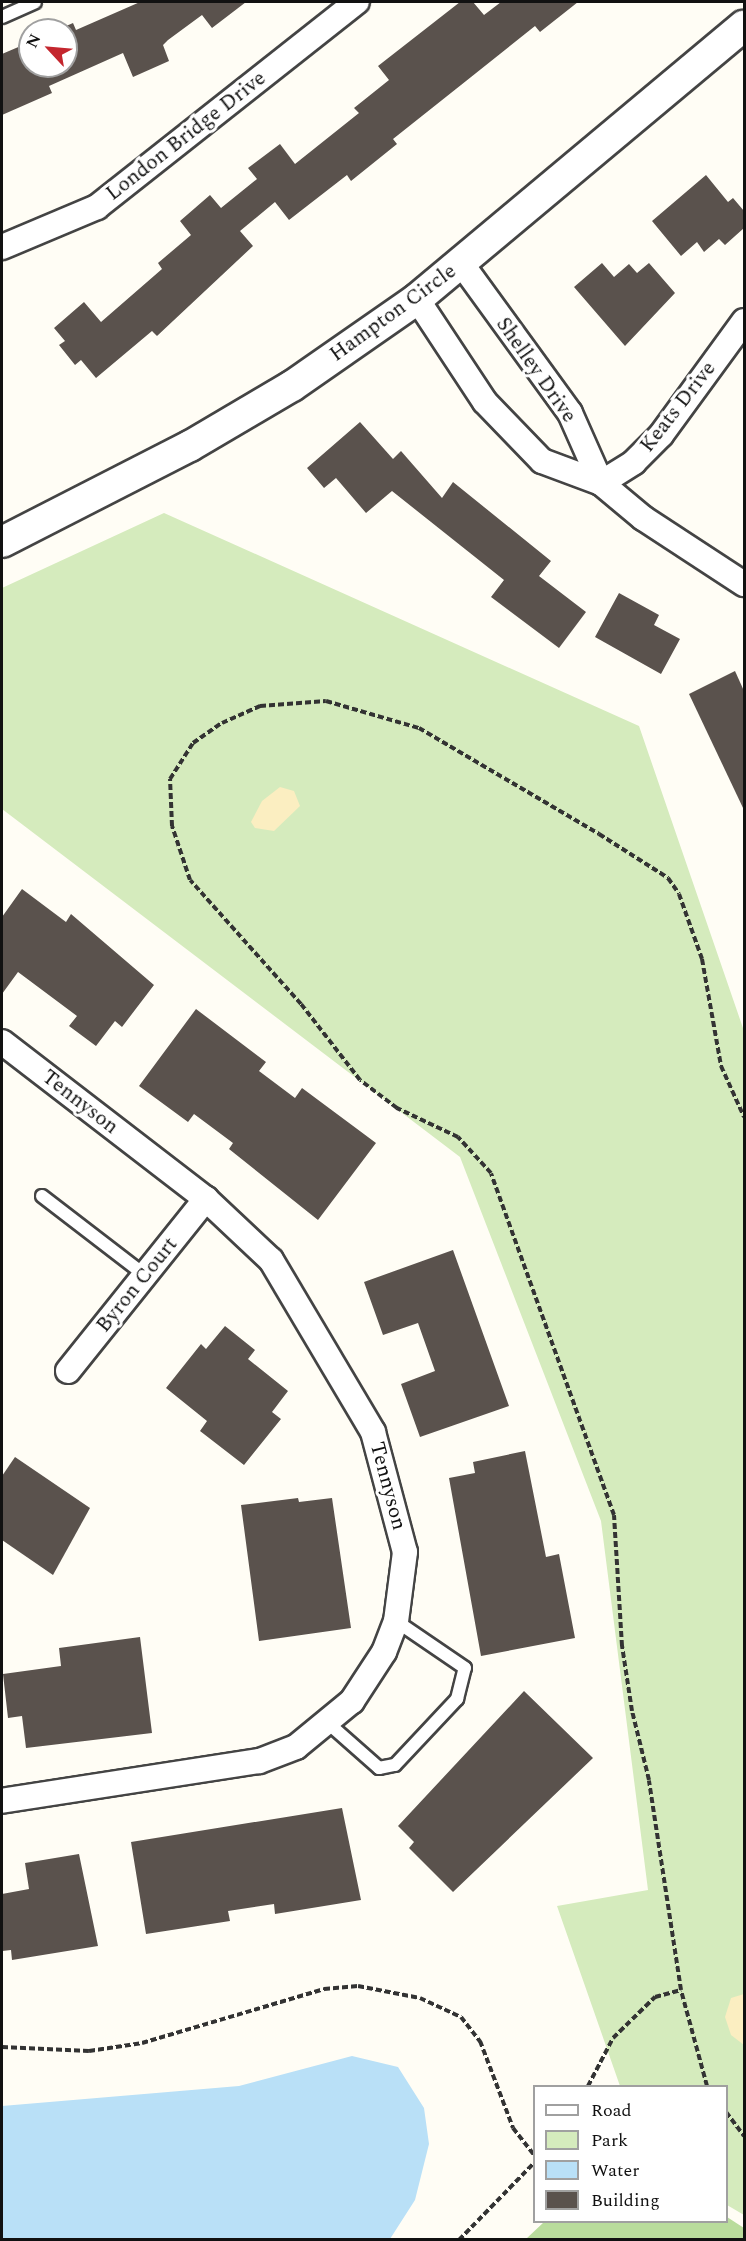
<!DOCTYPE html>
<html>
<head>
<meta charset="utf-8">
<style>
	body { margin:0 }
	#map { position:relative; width:746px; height:2241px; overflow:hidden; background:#fffdf5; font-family:Spectral,serif }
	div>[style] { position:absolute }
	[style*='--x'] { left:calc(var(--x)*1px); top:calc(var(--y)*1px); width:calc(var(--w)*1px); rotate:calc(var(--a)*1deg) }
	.green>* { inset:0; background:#d5ebbd }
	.forest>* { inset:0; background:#b9dc9c }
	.sand>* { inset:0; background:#fbeec1 }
	.water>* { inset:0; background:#b9e0f7 }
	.building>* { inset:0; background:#5a524d }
	.path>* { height:4px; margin-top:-2px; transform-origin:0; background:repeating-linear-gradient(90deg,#333 0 6px,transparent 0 9px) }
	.roads { filter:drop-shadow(2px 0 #444) drop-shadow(-2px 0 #444) drop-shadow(0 2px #444) drop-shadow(0 -2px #444) }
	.service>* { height:12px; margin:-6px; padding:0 6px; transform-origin:6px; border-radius:6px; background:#fff }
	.minor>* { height:24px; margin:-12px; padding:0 12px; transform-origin:12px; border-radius:12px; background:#fff }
	.tertiary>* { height:30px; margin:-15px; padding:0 15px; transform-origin:15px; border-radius:15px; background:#fff }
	span { translate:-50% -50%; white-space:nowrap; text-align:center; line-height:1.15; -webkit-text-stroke:6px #fff; paint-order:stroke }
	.street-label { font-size:21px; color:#111 }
	.frame { position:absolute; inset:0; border:3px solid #111; pointer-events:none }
	.legend { position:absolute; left:533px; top:2085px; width:195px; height:138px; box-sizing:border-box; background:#fff; border:2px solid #a0a0a0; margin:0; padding:8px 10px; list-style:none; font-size:18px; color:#111 }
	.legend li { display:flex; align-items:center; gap:12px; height:30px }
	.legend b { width:30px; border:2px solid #a0a0a0 }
	.north { position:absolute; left:18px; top:18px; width:60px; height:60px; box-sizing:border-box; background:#fff; border:2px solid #a0a0a0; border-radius:50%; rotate:296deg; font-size:16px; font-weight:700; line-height:24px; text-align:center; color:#111 }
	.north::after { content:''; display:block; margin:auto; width:21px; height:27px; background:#c4262e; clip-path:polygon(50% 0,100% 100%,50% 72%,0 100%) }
</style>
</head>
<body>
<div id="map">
	<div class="green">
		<i style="clip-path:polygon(164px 513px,639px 726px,744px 1031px,744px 2215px,727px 2205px,726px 2086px,620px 2086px,557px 1906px,648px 1890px,601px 1521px,460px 1157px,2px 809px,2px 588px)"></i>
	</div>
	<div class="forest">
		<i style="clip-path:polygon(727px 2217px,744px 2228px,744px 2239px,526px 2239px,544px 2222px,726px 2222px)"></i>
	</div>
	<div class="sand">
		<i style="clip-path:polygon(280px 787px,294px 791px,300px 806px,274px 831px,255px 828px,251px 822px,262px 801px)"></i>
		<i style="clip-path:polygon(744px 1994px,744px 2045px,731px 2035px,725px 2017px,731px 1998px)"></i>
	</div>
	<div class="water">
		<i style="clip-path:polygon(352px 2056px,398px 2067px,424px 2108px,429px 2144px,415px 2200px,390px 2239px,2px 2239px,2px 2106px,239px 2086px)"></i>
	</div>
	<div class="building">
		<i style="clip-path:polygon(140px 2px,246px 2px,212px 28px,202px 15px,168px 40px,163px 45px,169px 61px,133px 77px,123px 53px,49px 86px,52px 93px,2px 115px,2px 54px,30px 42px,30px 66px,66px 66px,66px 30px,57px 30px,73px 23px,76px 30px)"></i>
		<i style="clip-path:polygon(460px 2px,473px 2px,484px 15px,501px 2px,578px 2px,540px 32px,535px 26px,461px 85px,393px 139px,397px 144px,351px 181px,347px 175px,289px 220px,275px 202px,240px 231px,253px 246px,157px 336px,152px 331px,96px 378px,81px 360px,75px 365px,59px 345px,65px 341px,54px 328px,84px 302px,101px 322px,162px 269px,158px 263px,191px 235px,180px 221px,210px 195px,221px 208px,257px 179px,248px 168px,280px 144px,295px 164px,359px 113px,354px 108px,389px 80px,378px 66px)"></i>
		<i style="clip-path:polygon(706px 175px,728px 202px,733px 198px,744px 211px,744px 228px,725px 245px,719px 239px,704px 252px,697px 242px,681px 256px,652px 221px)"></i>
		<i style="clip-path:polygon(602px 263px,614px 277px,629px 264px,637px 273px,649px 263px,675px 293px,625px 346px,574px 287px)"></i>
		<i style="clip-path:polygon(360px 422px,393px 459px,401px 451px,442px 498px,453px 482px,551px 561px,539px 576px,586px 612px,559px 648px,491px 597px,504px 580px,392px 491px,366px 513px,336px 478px,324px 488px,307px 468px)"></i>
		<i style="clip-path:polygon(619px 593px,659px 615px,654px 625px,680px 639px,661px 674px,595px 637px)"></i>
		<i style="clip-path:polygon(735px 671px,744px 691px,744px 810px,689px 694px)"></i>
		<i style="clip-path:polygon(22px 889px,66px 922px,71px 914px,154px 985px,122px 1027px,115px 1021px,96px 1046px,69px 1026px,77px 1016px,18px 972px,2px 994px,2px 917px)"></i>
		<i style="clip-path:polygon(196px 1009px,266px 1062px,259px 1071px,295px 1098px,302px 1088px,376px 1143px,318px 1220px,229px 1149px,233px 1143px,194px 1114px,188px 1122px,139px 1086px)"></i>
		<i style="clip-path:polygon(453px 1250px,509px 1406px,420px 1437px,401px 1384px,435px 1371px,418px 1323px,383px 1335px,364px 1282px)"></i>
		<i style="clip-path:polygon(225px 1326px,255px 1350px,248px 1359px,288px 1391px,272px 1412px,281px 1419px,244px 1465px,200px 1431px,207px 1421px,166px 1388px,201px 1344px,206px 1349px)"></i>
		<i style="clip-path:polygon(525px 1451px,546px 1557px,559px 1554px,575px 1638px,481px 1656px,449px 1478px,475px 1473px,473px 1462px)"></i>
		<i style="clip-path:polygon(15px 1457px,90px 1508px,53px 1575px,2px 1540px,2px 1476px)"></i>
		<i style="clip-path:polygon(298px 1498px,299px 1502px,332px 1498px,351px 1628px,259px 1641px,241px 1505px)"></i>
		<i style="clip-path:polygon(140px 1637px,152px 1733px,26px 1748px,22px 1716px,8px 1718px,3px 1674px,61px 1666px,59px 1648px)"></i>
		<i style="clip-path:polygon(524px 1691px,593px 1758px,453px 1892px,409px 1848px,414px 1842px,398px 1826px)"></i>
		<i style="clip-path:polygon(342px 1808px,361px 1900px,275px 1914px,274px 1904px,228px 1911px,230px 1921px,146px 1934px,131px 1842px)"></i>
		<i style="clip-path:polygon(79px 1854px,98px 1946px,12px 1960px,11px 1950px,2px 1951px,2px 1894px,29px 1889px,25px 1863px)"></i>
	</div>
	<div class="path">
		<i style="--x:2;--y:2047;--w:87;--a:2.6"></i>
		<i style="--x:89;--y:2051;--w:54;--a:-8.6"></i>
		<i style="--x:142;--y:2043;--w:190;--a:-16.5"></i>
		<i style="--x:324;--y:1989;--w:34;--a:-5"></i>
		<i style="--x:358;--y:1986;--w:63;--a:11"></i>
		<i style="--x:420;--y:1998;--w:45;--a:24.9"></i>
		<i style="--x:461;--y:2017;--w:31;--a:52"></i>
		<i style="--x:480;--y:2041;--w:93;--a:69.2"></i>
		<i style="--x:513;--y:2128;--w:34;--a:52"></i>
		<i style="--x:588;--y:2086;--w:54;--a:-62.5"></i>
		<i style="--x:613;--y:2038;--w:59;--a:-44.3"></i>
		<i style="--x:655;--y:1997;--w:27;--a:-15"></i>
		<i style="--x:707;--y:2086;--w:99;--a:-105.2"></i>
		<i style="--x:681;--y:1990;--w:212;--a:-98.7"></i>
		<i style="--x:649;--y:1780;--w:71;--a:-103.8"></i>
		<i style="--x:632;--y:1711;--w:66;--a:-98.7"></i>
		<i style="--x:622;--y:1646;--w:131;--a:-93.5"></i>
		<i style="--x:614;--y:1515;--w:363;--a:-109.8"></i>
		<i style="--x:491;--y:1173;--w:49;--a:-132.5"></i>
		<i style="--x:458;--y:1137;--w:68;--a:-154.6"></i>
		<i style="--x:397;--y:1108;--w:46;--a:-142.9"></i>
		<i style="--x:360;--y:1080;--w:96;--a:-127.8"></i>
		<i style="--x:301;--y:1004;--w:166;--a:-131.8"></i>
		<i style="--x:190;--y:880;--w:57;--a:-108.4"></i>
		<i style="--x:172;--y:826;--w:47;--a:-92.4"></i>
		<i style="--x:170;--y:779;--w:43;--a:-57.4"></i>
		<i style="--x:193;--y:743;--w:35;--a:-35"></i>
		<i style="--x:222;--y:723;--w:42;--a:-24.1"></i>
		<i style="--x:260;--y:706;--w:66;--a:-4.3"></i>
		<i style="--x:326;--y:701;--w:97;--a:16.2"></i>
		<i style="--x:419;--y:728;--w:209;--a:30.5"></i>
		<i style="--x:599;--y:834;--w:82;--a:32.5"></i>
		<i style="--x:668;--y:878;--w:19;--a:55"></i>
		<i style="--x:679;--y:894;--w:69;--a:70.5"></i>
		<i style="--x:702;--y:959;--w:109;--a:79.9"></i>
		<i style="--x:721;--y:1066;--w:56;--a:65.7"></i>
		<i style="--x:726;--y:2112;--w:30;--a:53"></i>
		<i style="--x:459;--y:2240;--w:107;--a:-45.8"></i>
	</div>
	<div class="roads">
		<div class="service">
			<i style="--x:2;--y:17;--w:36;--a:-24"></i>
			<i style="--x:42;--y:1196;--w:130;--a:37.5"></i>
			<i style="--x:328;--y:1723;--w:68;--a:41.4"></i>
			<i style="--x:379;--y:1768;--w:16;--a:-11"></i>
			<i style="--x:395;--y:1765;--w:91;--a:-46.8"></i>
			<i style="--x:457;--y:1699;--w:32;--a:-76"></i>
			<i style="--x:465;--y:1668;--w:83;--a:-145.7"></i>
		</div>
		<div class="minor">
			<i style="--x:2;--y:247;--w:103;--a:-22.8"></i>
			<i style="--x:97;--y:207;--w:331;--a:-38.3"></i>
			<i style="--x:461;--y:263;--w:185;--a:54"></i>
			<i style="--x:570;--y:413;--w:77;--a:66.1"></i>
			<i style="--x:417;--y:299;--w:123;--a:56.6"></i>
			<i style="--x:485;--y:402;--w:82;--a:46"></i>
			<i style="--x:542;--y:461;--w:63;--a:20.4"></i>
			<i style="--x:601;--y:483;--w:55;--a:39.8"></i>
			<i style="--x:643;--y:518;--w:121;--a:33.2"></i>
			<i style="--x:601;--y:483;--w:39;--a:-32"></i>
			<i style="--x:634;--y:462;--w:38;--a:-45"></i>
			<i style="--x:661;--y:435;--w:141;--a:-53.9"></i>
			<i style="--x:2;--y:1042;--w:257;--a:37.6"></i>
			<i style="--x:206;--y:1199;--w:89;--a:43.2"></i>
			<i style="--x:271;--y:1260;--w:200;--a:59.3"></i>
			<i style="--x:373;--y:1432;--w:124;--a:75.1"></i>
			<i style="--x:405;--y:1552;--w:70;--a:97.4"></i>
			<i style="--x:396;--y:1621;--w:33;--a:111"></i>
			<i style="--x:384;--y:1652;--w:59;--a:123.1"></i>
			<i style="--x:352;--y:1701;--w:72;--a:140.6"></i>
			<i style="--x:296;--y:1747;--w:40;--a:159"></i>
			<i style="--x:259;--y:1761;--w:260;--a:171.2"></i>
			<i style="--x:68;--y:1371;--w:221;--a:-51.3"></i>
		</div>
		<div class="tertiary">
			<i style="--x:2;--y:542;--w:211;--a:-27.1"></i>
			<i style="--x:190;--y:446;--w:118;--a:-30.5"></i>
			<i style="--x:292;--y:386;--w:152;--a:-34.8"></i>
			<i style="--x:417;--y:299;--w:426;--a:-39.9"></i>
		</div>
	</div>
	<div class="street-label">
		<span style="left:186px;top:136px;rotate:-38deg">London Bridge Drive</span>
		<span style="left:393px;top:313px;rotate:-36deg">Hampton Circle</span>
		<span style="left:536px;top:370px;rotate:55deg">Shelley Drive</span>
		<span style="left:678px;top:407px;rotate:-52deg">Keats Drive</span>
		<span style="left:80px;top:1102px;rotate:38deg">Tennyson</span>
		<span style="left:137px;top:1285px;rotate:-51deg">Byron Court</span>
		<span style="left:388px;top:1486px;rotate:75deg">Tennyson</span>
	</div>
	<div class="frame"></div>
	<ul class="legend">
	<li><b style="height:8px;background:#fff"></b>Road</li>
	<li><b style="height:16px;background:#d5ebbd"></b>Park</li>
	<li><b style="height:16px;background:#b9e0f7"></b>Water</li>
	<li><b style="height:16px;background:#5a524d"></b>Building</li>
	</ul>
	<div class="north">N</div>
</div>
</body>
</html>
